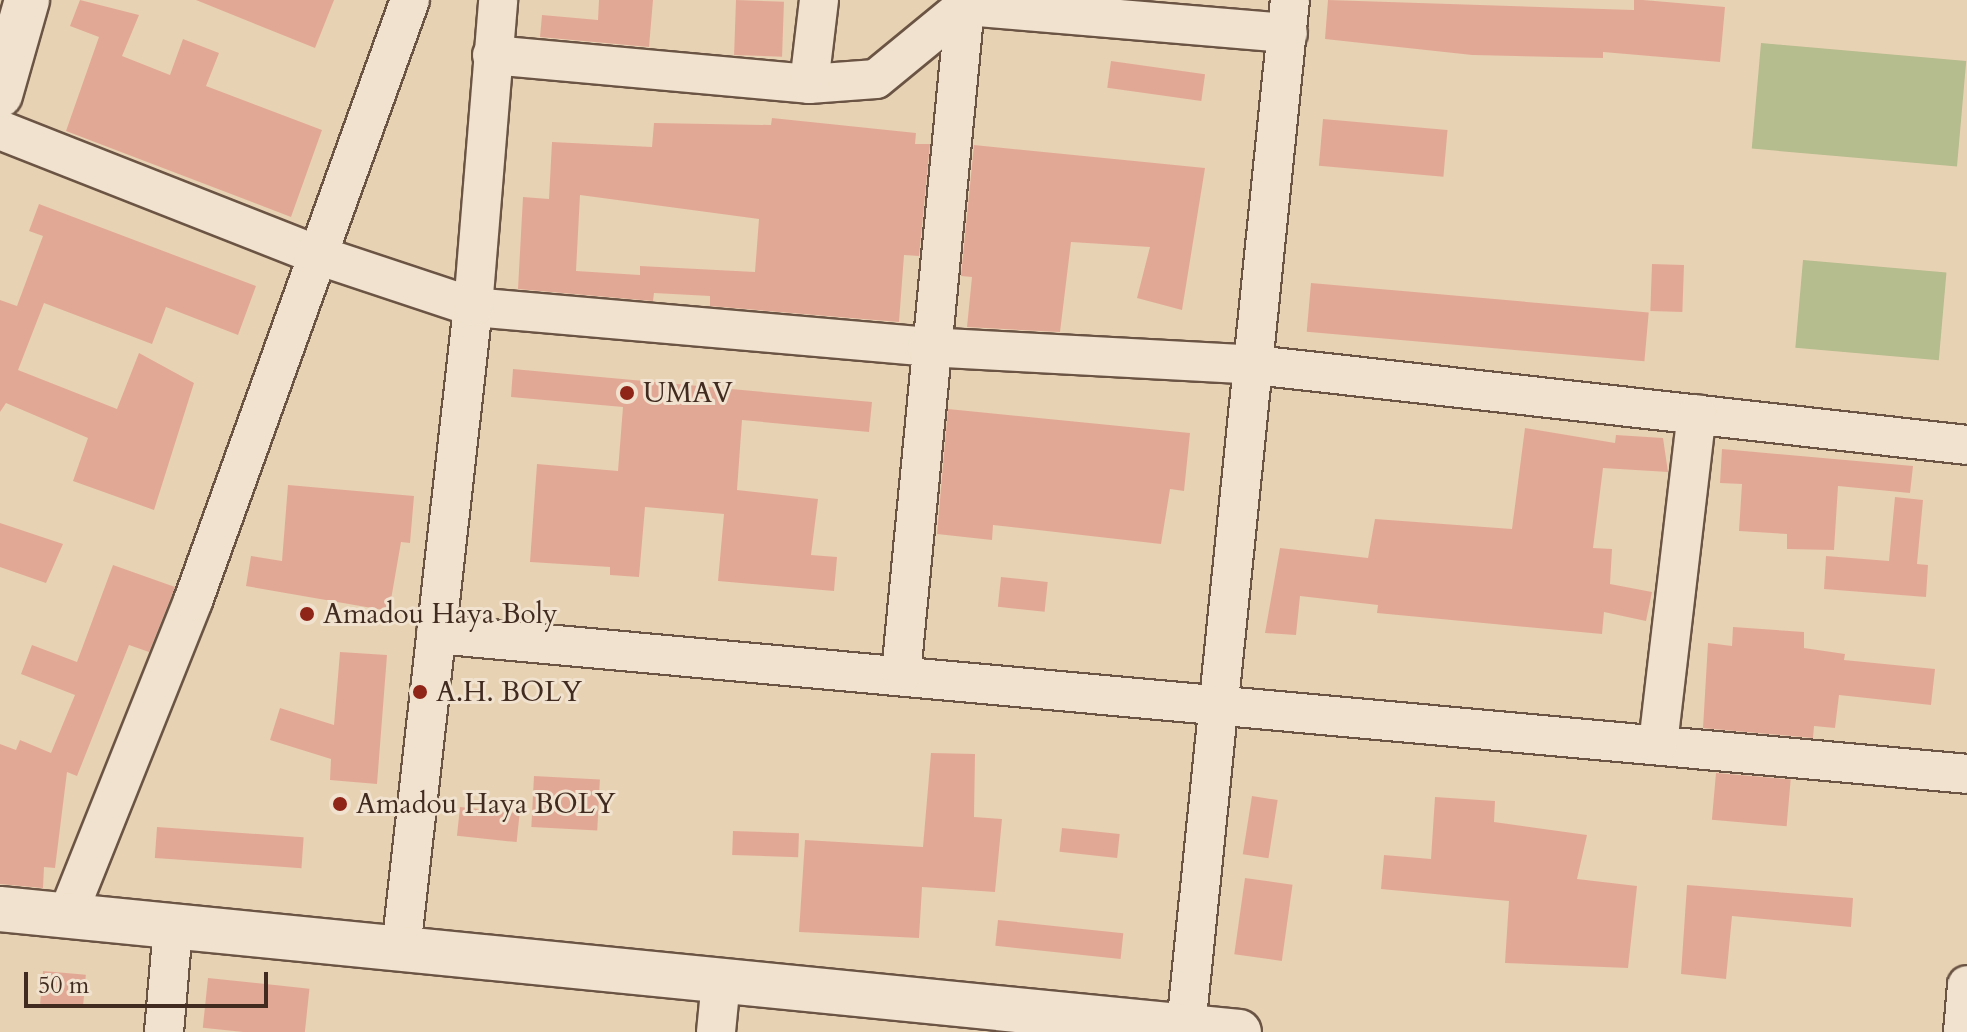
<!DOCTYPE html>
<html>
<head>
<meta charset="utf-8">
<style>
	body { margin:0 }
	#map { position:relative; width:1967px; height:1032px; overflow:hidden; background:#e8d2b4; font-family:Cardo,serif }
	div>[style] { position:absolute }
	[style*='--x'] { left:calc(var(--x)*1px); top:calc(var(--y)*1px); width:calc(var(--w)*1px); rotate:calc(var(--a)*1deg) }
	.green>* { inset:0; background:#b5bc8d; transform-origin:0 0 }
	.building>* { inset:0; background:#e2a896; transform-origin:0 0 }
	.roads { filter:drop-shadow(2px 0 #6b5444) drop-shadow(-2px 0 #6b5444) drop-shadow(0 2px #6b5444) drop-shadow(0 -2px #6b5444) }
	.street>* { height:38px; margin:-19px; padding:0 19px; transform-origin:19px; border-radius:19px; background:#f0e2ce }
	.secondary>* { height:44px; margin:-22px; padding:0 22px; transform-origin:22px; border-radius:22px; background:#f0e2ce }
	.dots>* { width:22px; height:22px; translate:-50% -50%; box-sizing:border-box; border:4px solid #f0e2ce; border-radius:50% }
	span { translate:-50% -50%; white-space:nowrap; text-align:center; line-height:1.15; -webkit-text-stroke:6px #f0e2ce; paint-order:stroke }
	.poi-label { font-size:28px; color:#412a1f }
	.left { translate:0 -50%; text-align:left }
	.scale { position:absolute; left:24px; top:972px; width:244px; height:36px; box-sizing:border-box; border:4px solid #412a1f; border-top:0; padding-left:10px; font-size:24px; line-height:28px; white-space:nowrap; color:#412a1f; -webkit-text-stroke:6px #f0e2ce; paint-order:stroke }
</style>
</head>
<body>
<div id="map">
	<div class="green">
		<i style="left:1761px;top:43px;width:206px;height:106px;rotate:5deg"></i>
		<i style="left:1803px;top:260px;width:144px;height:88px;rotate:5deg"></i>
	</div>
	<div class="building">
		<i style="clip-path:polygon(80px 0,139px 15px,122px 56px,170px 75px,183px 39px,219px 53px,206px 86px,322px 130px,291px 217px,66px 131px,99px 37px,70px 26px)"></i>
		<i style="clip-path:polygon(196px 0,334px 0,315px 48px)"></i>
		<i style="clip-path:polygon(599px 0,653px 0,649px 47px,540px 37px,542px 15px,598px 20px)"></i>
		<i style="left:736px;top:0;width:48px;height:55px;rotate:2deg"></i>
		<i style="clip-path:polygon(1328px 0,1634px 10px,1634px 0,1643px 0,1725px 7px,1720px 62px,1603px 52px,1603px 58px,1472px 55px,1325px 39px)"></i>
		<i style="left:1111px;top:61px;width:95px;height:27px;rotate:8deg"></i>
		<i style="clip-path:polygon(evenodd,772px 118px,916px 133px,915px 144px,930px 144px,919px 256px,904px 255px,899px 322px,710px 306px,710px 296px,654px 293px,653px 301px,518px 289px,523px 197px,549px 199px,552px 142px,652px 147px,654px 123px,771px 125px,772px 118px,580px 195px,759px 219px,755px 272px,640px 266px,640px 275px,576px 271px,580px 195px)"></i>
		<i style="left:1323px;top:119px;width:125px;height:47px;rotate:5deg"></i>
		<i style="clip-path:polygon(974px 145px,1205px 168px,1182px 310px,1137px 298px,1150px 247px,1071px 242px,1060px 332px,967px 327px,972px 277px,961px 276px)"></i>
		<i style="clip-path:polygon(39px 204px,256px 286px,238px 335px,166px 307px,152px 344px,44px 303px,18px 370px,117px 409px,139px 353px,194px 383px,154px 510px,73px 481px,88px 438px,6px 403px,0 412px,0 300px,17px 306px,43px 236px,29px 231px)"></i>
		<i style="left:1652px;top:264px;width:32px;height:47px;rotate:2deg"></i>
		<i style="left:1311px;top:283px;width:339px;height:49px;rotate:5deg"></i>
		<i style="clip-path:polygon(513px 369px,872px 402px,869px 432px,742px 420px,737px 490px,818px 499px,811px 555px,837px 557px,834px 591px,718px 581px,724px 514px,645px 507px,639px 577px,610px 575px,610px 567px,530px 562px,537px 464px,618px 471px,623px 407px,511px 397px)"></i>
		<i style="clip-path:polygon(948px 409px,1190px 433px,1184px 491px,1170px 489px,1161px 544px,993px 525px,992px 540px,937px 534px)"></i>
		<i style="clip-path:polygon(1525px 428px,1615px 443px,1616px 435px,1663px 438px,1668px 472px,1603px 468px,1593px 548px,1612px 549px,1610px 584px,1652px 592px,1646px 621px,1604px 612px,1602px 634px,1377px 613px,1378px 605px,1300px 596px,1296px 635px,1265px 633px,1280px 548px,1368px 558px,1375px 519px,1512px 529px)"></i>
		<i style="clip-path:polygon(1722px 449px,1913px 466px,1910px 493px,1838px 486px,1834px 550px,1787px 549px,1787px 534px,1739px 531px,1742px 484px,1720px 483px)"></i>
		<i style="clip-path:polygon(288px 485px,414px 496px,410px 543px,401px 542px,389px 611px,246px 586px,251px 556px,282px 561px)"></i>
		<i style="clip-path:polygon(1895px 497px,1923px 500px,1917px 564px,1928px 565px,1926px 597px,1824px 589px,1826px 556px,1889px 561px)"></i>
		<i style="clip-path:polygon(0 523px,63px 544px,46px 583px,0 567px)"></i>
		<i style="clip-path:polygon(113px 565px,175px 587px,149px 652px,129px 645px,77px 776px,67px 772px,55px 868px,44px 867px,43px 888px,0 884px,0 744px,16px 750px,20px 740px,51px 753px,75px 695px,21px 674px,32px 645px,77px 662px)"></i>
		<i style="left:1001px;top:577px;width:47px;height:30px;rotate:6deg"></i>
		<i style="clip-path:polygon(1733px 627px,1804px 632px,1804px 648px,1845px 654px,1844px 660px,1935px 669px,1931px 705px,1839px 695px,1835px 728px,1814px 726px,1813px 738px,1703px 728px,1708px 643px,1732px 646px)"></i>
		<i style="clip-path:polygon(340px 652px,387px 655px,377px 784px,330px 780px,331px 759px,270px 740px,280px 708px,334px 725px)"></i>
		<i style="clip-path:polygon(931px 753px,975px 754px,974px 817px,1002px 819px,995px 892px,922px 887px,919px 938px,799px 932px,805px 840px,923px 847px)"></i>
		<i style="left:1716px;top:773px;width:75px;height:47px;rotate:5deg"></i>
		<i style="left:534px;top:776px;width:66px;height:51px;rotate:3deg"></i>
		<i style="left:1252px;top:796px;width:26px;height:59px;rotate:9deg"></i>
		<i style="clip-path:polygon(1435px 797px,1495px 801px,1494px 822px,1587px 835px,1577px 879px,1637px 886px,1628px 968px,1505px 963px,1509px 901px,1381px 889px,1384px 855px,1431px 859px)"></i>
		<i style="left:460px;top:807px;width:60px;height:29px;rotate:6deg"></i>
		<i style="left:157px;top:827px;width:147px;height:31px;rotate:4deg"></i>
		<i style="left:1062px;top:828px;width:58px;height:24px;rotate:6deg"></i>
		<i style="left:733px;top:831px;width:66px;height:24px;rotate:2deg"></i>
		<i style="left:1245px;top:878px;width:48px;height:77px;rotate:8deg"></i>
		<i style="clip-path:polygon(1687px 885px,1853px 898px,1851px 927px,1732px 916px,1726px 979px,1681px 974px)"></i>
		<i style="left:998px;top:920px;width:126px;height:26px;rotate:6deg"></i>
		<i style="left:43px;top:971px;width:43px;height:33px;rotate:5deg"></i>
		<i style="left:208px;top:978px;width:102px;height:50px;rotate:6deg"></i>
	</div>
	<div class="roads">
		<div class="street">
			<i style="--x:492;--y:55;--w:318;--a:5.2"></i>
			<i style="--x:809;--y:84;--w:67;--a:-4.3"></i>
			<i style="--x:876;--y:79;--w:115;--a:-39.4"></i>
			<i style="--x:965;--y:6;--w:324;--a:4.8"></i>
			<i style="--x:809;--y:84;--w:85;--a:-83.2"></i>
			<i style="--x:0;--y:130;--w:338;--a:21.5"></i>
			<i style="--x:314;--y:254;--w:168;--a:18.4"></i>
			<i style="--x:473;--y:307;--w:456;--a:5"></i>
			<i style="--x:927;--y:347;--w:328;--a:3.1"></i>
			<i style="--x:1255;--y:365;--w:716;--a:6.41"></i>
			<i style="--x:436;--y:634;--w:1537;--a:5.22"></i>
			<i style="--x:901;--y:674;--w:671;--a:-84.53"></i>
			<i style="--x:1658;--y:744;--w:332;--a:-83.3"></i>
			<i style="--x:67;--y:916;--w:339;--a:-68.2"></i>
			<i style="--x:193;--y:601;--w:639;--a:-70.15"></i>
			<i style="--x:401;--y:949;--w:646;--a:-83.6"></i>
			<i style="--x:473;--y:307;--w:308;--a:-85.3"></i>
			<i style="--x:1186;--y:1027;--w:1032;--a:-84.22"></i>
			<i style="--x:164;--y:1032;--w:106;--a:-85.1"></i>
			<i style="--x:716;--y:1032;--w:51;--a:-84.4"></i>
			<i style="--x:1963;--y:1032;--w:47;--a:-85.1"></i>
		</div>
		<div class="secondary">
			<i style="--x:0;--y:95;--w:99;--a:-74.1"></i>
			<i style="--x:0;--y:909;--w:1245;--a:5.67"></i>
		</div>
	</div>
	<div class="dots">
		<i style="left:627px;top:393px;background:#8f2418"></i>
		<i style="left:307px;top:614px;background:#8f2418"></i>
		<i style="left:420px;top:692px;background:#8f2418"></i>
		<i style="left:340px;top:804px;background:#8f2418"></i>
	</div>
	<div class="poi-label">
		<span class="left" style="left:643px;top:393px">UMAV</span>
		<span class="left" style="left:323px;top:614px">Amadou Haya Boly</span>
		<span class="left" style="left:436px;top:692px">A.H. BOLY</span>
		<span class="left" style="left:356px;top:804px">Amadou Haya BOLY</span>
	</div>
	<div class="scale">50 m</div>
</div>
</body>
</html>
